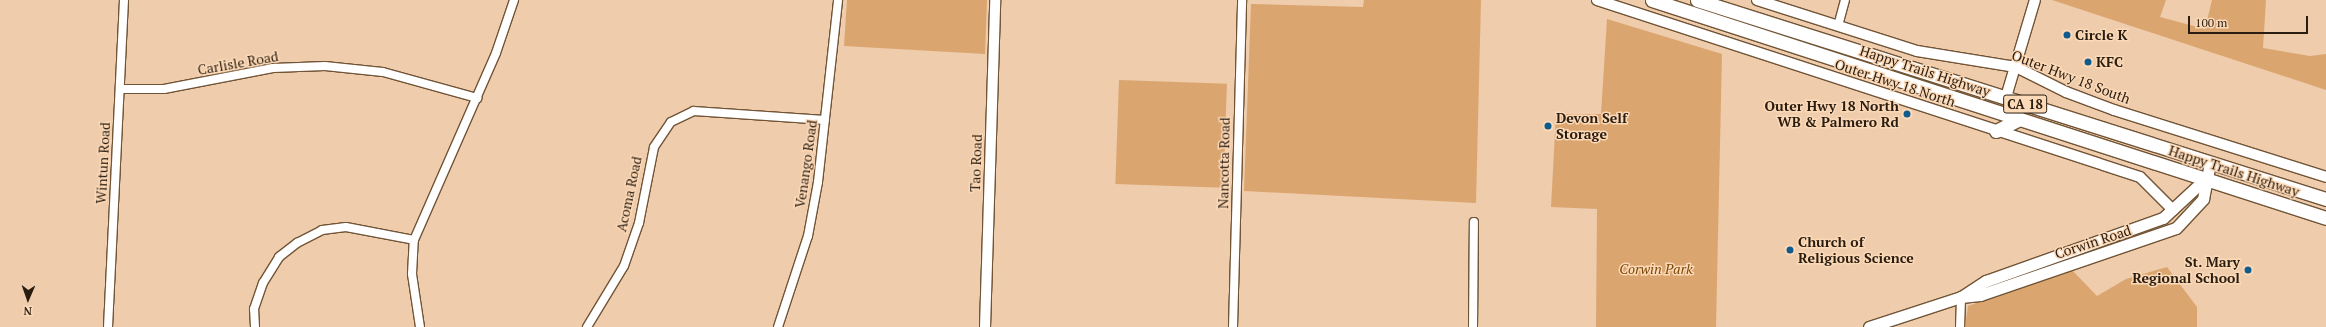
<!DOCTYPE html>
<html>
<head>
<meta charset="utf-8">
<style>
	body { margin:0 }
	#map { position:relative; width:2326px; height:327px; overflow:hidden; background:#efccab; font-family:"PT Serif",serif }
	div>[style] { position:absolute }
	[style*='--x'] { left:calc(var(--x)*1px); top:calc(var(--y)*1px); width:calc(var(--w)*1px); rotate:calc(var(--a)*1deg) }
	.green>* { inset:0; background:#dba570; transform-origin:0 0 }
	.roads { filter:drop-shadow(1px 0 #715436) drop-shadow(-1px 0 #715436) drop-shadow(0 1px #715436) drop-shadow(0 -1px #715436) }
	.minor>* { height:8px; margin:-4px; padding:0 4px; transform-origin:4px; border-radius:4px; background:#fff }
	.tertiary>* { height:10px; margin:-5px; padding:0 5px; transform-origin:5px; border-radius:5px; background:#fff }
	.secondary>* { height:11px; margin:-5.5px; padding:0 5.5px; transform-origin:5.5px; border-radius:5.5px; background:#fff }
	.primary>* { height:13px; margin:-6.5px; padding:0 6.5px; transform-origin:6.5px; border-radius:6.5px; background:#fff }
	.dots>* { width:11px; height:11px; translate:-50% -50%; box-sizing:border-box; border:2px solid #fcd9b7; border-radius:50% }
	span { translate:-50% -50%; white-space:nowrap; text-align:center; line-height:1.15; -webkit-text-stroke:3px #fcd9b7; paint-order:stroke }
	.shield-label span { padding:1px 3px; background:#fcd9b7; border:1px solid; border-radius:3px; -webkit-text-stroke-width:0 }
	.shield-label { font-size:13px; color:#291c10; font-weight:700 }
	.poi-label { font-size:14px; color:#291c10; font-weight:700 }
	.left { translate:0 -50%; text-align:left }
	.right { translate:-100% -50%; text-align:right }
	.street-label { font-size:14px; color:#291c10 }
	.park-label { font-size:14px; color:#7b4909; font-style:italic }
	.north { position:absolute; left:8px; top:279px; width:40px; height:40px; -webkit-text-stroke:3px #fcd9b7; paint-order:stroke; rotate:182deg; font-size:11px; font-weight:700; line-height:16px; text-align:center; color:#291c10 }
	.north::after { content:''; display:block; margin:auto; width:14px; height:18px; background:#291c10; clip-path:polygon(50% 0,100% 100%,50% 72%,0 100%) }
	.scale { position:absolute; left:2188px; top:16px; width:120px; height:18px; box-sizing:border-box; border:2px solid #291c10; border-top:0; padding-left:5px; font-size:12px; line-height:14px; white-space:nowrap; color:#291c10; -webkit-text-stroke:3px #fcd9b7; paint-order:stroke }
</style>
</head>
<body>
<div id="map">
	<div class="green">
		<i style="clip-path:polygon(847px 0,987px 0,985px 54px,844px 46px)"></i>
		<i style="clip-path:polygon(1364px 0,1481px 0,1476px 203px,1244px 191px,1251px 4px,1363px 7px)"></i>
		<i style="clip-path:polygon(2052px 0,2166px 0,2160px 17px,2205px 29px,2212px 0,2266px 0,2263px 48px,2310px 56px,2326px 54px,2326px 90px)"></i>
		<i style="clip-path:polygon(1607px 19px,1722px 54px,1716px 327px,1596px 327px,1597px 209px,1551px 207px,1556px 114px,1601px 114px)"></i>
		<i style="left:1119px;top:80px;width:108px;height:104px;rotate:2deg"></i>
		<i style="clip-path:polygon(2167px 267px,2197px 307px,2197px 327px,1965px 327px,1968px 306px,2071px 269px,2097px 296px,2126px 279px)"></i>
	</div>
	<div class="roads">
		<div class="minor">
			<i style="--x:1838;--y:26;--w:27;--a:-75"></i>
			<i style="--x:120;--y:89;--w:44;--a:0"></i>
			<i style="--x:164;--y:89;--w:111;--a:-10.9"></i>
			<i style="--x:273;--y:68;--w:52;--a:-2.2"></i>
			<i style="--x:325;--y:66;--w:58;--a:5.9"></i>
			<i style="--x:383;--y:72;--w:98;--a:15.5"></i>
			<i style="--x:108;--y:327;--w:327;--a:-87.2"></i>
			<i style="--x:255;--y:327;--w:18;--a:-93"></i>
			<i style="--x:254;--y:309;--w:28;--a:-71"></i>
			<i style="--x:263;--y:283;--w:31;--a:-58"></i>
			<i style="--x:279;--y:257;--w:23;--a:-38"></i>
			<i style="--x:297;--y:243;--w:28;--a:-27"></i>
			<i style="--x:322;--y:230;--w:24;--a:-7"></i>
			<i style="--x:346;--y:227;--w:69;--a:10.8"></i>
			<i style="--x:420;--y:327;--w:54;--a:-98.6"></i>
			<i style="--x:412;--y:274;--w:34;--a:-87"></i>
			<i style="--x:414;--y:240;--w:204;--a:-66.3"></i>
			<i style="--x:496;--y:53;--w:56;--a:-71.2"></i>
			<i style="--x:587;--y:327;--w:71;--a:-58.8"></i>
			<i style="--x:624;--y:266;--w:46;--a:-70.8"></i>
			<i style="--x:639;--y:223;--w:77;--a:-78.8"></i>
			<i style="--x:654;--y:147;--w:30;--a:-56"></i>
			<i style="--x:671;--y:122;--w:25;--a:-26"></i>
			<i style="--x:694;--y:111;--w:131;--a:3.9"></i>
			<i style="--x:778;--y:327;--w:96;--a:-71.8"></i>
			<i style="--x:808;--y:236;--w:55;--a:-79.5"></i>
			<i style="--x:818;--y:182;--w:183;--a:-83.7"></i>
			<i style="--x:1233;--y:327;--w:327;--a:-88.4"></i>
			<i style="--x:1473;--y:327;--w:105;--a:-89.5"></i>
			<i style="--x:1960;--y:327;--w:30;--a:-88"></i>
		</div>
		<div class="tertiary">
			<i style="--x:1597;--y:0;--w:571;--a:18.05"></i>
			<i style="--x:2140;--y:177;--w:47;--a:45"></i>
			<i style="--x:1757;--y:0;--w:168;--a:17.7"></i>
			<i style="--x:1917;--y:51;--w:100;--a:9.2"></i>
			<i style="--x:2016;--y:67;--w:56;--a:26.6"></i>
			<i style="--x:2066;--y:92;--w:51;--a:20.6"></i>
			<i style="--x:2114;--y:110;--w:222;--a:17.5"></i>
			<i style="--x:2006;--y:97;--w:101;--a:-73.4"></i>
			<i style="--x:985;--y:327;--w:327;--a:-88.2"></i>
		</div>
		<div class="secondary">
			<i style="--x:1961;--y:297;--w:30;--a:-33"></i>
			<i style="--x:1986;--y:281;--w:188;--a:-19.6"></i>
			<i style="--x:2163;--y:218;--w:57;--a:-42.9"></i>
			<i style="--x:1869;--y:327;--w:97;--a:-18.1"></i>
			<i style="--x:1961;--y:297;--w:19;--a:-6"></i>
			<i style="--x:1980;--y:295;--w:207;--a:-18.9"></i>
			<i style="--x:2176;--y:228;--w:40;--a:-47"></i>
			<i style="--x:2203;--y:199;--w:37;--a:-79"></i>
		</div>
		<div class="primary">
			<i style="--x:1652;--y:0;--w:708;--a:17.92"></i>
			<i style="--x:1697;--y:0;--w:660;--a:17.56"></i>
			<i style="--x:1996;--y:131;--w:27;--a:-27"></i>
		</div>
	</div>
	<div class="dots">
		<i style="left:2067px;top:35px;background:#105b8e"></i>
		<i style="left:2088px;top:62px;background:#105b8e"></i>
		<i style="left:1907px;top:114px;background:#105b8e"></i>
		<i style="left:1548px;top:126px;background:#105b8e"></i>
		<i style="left:1790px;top:250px;background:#105b8e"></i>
		<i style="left:2248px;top:270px;background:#105b8e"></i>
	</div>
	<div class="shield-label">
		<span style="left:2025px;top:104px">CA 18</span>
	</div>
	<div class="poi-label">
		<span class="left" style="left:2075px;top:35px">Circle K</span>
		<span class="left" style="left:2096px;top:62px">KFC</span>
		<span class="right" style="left:1899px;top:114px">Outer Hwy 18 North<br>WB &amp; Palmero Rd</span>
		<span class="left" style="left:1556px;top:126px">Devon Self<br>Storage</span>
		<span class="left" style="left:1798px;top:250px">Church of<br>Religious Science</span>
		<span class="right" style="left:2240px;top:270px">St. Mary<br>Regional School</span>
	</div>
	<div class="street-label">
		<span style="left:238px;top:63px;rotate:-10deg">Carlisle Road</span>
		<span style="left:1925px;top:71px;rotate:18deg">Happy Trails Highway</span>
		<span style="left:2071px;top:77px;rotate:21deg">Outer Hwy 18 South</span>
		<span style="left:1895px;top:83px;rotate:18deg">Outer Hwy 18 North</span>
		<span style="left:103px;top:163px;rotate:-87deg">Wintun Road</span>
		<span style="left:976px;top:163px;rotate:-88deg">Tao Road</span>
		<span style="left:1224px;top:163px;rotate:-89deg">Nancotta Road</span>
		<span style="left:806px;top:164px;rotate:-82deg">Venango Road</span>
		<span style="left:2234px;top:171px;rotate:18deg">Happy Trails Highway</span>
		<span style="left:629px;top:194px;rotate:-78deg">Acoma Road</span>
		<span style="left:2093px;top:242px;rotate:-18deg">Corwin Road</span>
	</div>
	<div class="park-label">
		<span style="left:1656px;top:269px">Corwin Park</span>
	</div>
	<div class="north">N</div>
	<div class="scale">100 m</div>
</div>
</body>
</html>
